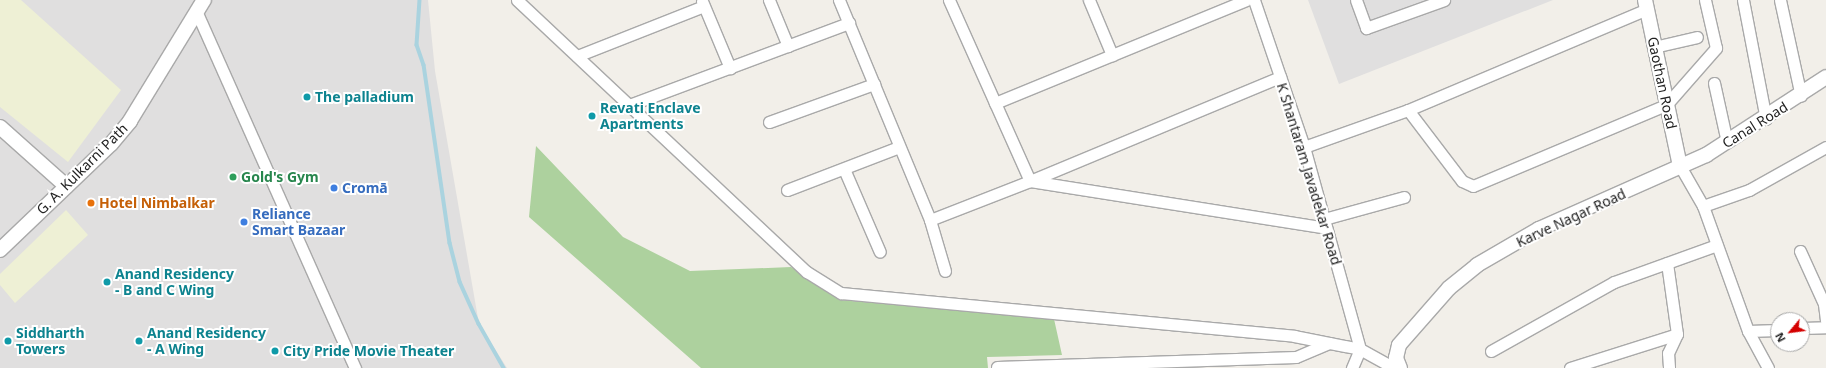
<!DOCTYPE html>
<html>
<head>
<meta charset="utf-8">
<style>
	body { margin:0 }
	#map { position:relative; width:1826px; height:368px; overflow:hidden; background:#f2efe9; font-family:"Noto Sans",sans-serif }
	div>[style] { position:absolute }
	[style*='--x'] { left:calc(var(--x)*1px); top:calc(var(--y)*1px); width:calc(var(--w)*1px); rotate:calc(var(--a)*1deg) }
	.residential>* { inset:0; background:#e0dfdf }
	.farmland>* { inset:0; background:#eef0d5 }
	.forest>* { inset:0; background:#add19e }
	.stream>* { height:3.5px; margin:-1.75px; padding:0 1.75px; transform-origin:1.75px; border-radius:1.75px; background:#aad3df }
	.roads { filter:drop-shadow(1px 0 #a9a9a9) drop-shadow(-1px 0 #a9a9a9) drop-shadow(0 1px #a9a9a9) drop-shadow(0 -1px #a9a9a9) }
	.minor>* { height:11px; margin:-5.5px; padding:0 5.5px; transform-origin:5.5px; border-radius:5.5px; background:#fff }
	.tertiary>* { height:14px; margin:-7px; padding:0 7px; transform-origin:7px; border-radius:7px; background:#fff }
	.dots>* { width:11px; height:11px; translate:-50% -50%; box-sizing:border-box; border:2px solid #fff; border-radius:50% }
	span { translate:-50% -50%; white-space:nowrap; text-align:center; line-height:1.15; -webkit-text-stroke:4px #fff; paint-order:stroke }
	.street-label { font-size:14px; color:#222 }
	.culture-label { font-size:14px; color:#0d838f; font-weight:700 }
	.left { translate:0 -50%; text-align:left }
	.leisure-label { font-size:14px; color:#27864d; font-weight:700 }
	.shop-label { font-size:14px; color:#366cbe; font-weight:700 }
	.food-label { font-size:14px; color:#c56008; font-weight:700 }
	.north { position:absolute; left:1770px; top:312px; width:40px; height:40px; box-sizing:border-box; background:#fff; border:1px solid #a7a7a7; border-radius:50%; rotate:241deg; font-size:11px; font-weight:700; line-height:16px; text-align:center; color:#222 }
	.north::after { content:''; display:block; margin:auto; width:14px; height:18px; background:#d40000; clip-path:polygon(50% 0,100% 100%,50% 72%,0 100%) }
</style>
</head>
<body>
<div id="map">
	<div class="residential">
		<i style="clip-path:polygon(0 0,428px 0,435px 71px,479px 324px,507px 368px,0 368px)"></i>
		<i style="clip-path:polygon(1308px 0,1553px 0,1339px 84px)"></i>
	</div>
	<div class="farmland">
		<i style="clip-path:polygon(0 0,21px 0,121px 90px,68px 162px,0 107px)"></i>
		<i style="clip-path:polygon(66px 210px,88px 235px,15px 303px,0 285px,0 274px)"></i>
	</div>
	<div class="forest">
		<i style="clip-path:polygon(536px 146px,623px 237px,690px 271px,791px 267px,840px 300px,1054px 319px,1062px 355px,987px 357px,988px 368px,701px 368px,529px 217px)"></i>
	</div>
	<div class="stream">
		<i style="--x:420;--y:0;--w:45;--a:93.8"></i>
		<i style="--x:417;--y:45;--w:21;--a:71"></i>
		<i style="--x:424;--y:65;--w:180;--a:81.7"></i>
		<i style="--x:450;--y:243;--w:40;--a:75.6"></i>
		<i style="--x:460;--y:282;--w:46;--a:65.7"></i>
		<i style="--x:479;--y:324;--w:51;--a:60.4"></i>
	</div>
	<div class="roads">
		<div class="minor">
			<i style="--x:517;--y:0;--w:398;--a:43.2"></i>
			<i style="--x:807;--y:272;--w:40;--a:32"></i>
			<i style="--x:841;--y:293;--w:455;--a:5.4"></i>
			<i style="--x:1294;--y:336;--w:67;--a:11.1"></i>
			<i style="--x:1360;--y:349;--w:39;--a:29"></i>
			<i style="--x:769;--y:0;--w:50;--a:67.6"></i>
			<i style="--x:839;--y:0;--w:238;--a:67.5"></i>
			<i style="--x:930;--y:220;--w:53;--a:73.6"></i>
			<i style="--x:949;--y:0;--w:198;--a:65.9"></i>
			<i style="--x:1030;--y:181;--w:271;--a:-22.6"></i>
			<i style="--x:1089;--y:0;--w:60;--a:67.3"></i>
			<i style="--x:1254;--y:0;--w:155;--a:71.2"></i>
			<i style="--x:1304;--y:147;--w:210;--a:74.5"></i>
			<i style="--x:1360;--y:349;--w:21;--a:113"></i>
			<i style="--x:1356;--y:0;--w:30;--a:70"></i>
			<i style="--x:1366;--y:28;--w:83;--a:-19.7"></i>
			<i style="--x:1743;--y:0;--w:121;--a:79.1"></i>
			<i style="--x:1780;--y:0;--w:98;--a:77.7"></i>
			<i style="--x:702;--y:1;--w:73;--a:67.3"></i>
			<i style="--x:197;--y:13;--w:389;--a:66"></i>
			<i style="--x:1654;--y:47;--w:44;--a:-13.1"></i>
			<i style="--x:577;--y:56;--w:136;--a:-21.5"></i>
			<i style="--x:1714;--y:83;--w:60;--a:77.6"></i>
			<i style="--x:995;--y:103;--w:271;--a:-22.3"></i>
			<i style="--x:632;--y:104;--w:232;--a:-20.5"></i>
			<i style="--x:1408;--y:110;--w:89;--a:52.7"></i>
			<i style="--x:1462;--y:181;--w:12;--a:24"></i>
			<i style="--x:1473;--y:186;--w:209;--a:-22.8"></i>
			<i style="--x:1666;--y:105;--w:76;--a:-48.7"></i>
			<i style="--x:1716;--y:48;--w:49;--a:-102.9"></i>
			<i style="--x:769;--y:122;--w:112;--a:-19.9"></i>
			<i style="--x:1304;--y:147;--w:110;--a:-19.6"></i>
			<i style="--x:1408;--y:110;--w:259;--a:-22.9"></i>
			<i style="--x:1680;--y:166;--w:46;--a:60.1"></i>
			<i style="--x:1703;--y:206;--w:133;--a:70.2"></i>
			<i style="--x:1748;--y:331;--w:42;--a:61.6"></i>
			<i style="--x:844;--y:169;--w:90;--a:66.6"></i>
			<i style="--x:787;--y:190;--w:120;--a:-21"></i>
			<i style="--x:1703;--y:206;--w:49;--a:-19.2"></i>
			<i style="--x:1749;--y:190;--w:88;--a:-29.2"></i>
			<i style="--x:1324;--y:219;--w:83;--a:-15.4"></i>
			<i style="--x:930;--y:220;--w:107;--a:-21.3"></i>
			<i style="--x:1030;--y:181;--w:300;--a:9"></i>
			<i style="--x:1800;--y:251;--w:58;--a:65.6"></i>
			<i style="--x:1824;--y:304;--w:17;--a:83"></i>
			<i style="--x:1667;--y:263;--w:72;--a:82"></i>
			<i style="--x:1677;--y:334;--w:21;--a:115"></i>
			<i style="--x:1668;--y:353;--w:15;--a:86"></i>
			<i style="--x:1802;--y:328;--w:24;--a:-2"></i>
			<i style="--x:1748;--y:331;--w:30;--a:-2"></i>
			<i style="--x:1491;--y:351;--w:141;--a:-29.3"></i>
			<i style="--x:1614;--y:282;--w:109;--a:-19.8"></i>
			<i style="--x:997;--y:367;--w:299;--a:-1.9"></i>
			<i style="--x:1296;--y:357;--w:36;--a:-23"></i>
			<i style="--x:1570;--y:368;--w:112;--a:-17.6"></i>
		</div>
		<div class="tertiary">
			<i style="--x:1645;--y:0;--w:170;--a:78.1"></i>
			<i style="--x:0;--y:127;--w:89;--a:41.8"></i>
			<i style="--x:0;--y:250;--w:153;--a:-43.7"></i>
			<i style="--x:111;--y:144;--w:30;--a:-50"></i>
			<i style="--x:130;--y:121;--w:142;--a:-58.6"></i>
			<i style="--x:1400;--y:368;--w:11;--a:-112"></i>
			<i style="--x:1396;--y:358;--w:13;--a:-77"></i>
			<i style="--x:1399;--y:345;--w:76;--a:-48.7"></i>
			<i style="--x:1449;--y:288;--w:36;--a:-39"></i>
			<i style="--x:1477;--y:265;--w:72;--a:-30.1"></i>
			<i style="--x:1539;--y:229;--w:183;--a:-23.9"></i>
			<i style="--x:1706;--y:155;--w:143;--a:-33"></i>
		</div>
	</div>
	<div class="dots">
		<i style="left:307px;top:97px;background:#0f9aa8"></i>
		<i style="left:592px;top:116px;background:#0f9aa8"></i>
		<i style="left:233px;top:177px;background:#2e9e5b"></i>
		<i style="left:334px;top:188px;background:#3f7fe0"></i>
		<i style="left:91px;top:203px;background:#e8710a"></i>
		<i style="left:244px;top:222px;background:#3f7fe0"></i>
		<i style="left:107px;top:282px;background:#0f9aa8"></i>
		<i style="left:8px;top:341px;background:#0f9aa8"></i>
		<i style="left:139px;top:341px;background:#0f9aa8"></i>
		<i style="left:275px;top:351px;background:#0f9aa8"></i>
	</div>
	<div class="street-label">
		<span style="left:1662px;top:83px;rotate:78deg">Gaothan Road</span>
		<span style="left:1755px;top:125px;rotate:-32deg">Canal Road</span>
		<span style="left:82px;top:169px;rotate:-45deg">G. A. Kulkarni Path</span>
		<span style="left:1309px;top:174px;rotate:73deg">K Shantaram Javadekar Road</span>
		<span style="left:1571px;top:218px;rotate:-25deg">Karve Nagar Road</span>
	</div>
	<div class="culture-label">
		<span class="left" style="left:315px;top:97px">The palladium</span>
		<span class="left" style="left:600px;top:116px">Revati Enclave<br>Apartments</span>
		<span class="left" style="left:115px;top:282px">Anand Residency<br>- B and C Wing</span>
		<span class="left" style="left:16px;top:341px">Siddharth<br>Towers</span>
		<span class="left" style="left:147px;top:341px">Anand Residency<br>- A Wing</span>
		<span class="left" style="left:283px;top:351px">City Pride Movie Theater</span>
	</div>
	<div class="leisure-label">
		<span class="left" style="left:241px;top:177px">Gold's Gym</span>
	</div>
	<div class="shop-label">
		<span class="left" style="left:342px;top:188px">Cromā</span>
		<span class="left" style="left:252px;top:222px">Reliance<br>Smart Bazaar</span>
	</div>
	<div class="food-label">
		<span class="left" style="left:99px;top:203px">Hotel Nimbalkar</span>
	</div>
	<div class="north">N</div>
</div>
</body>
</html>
